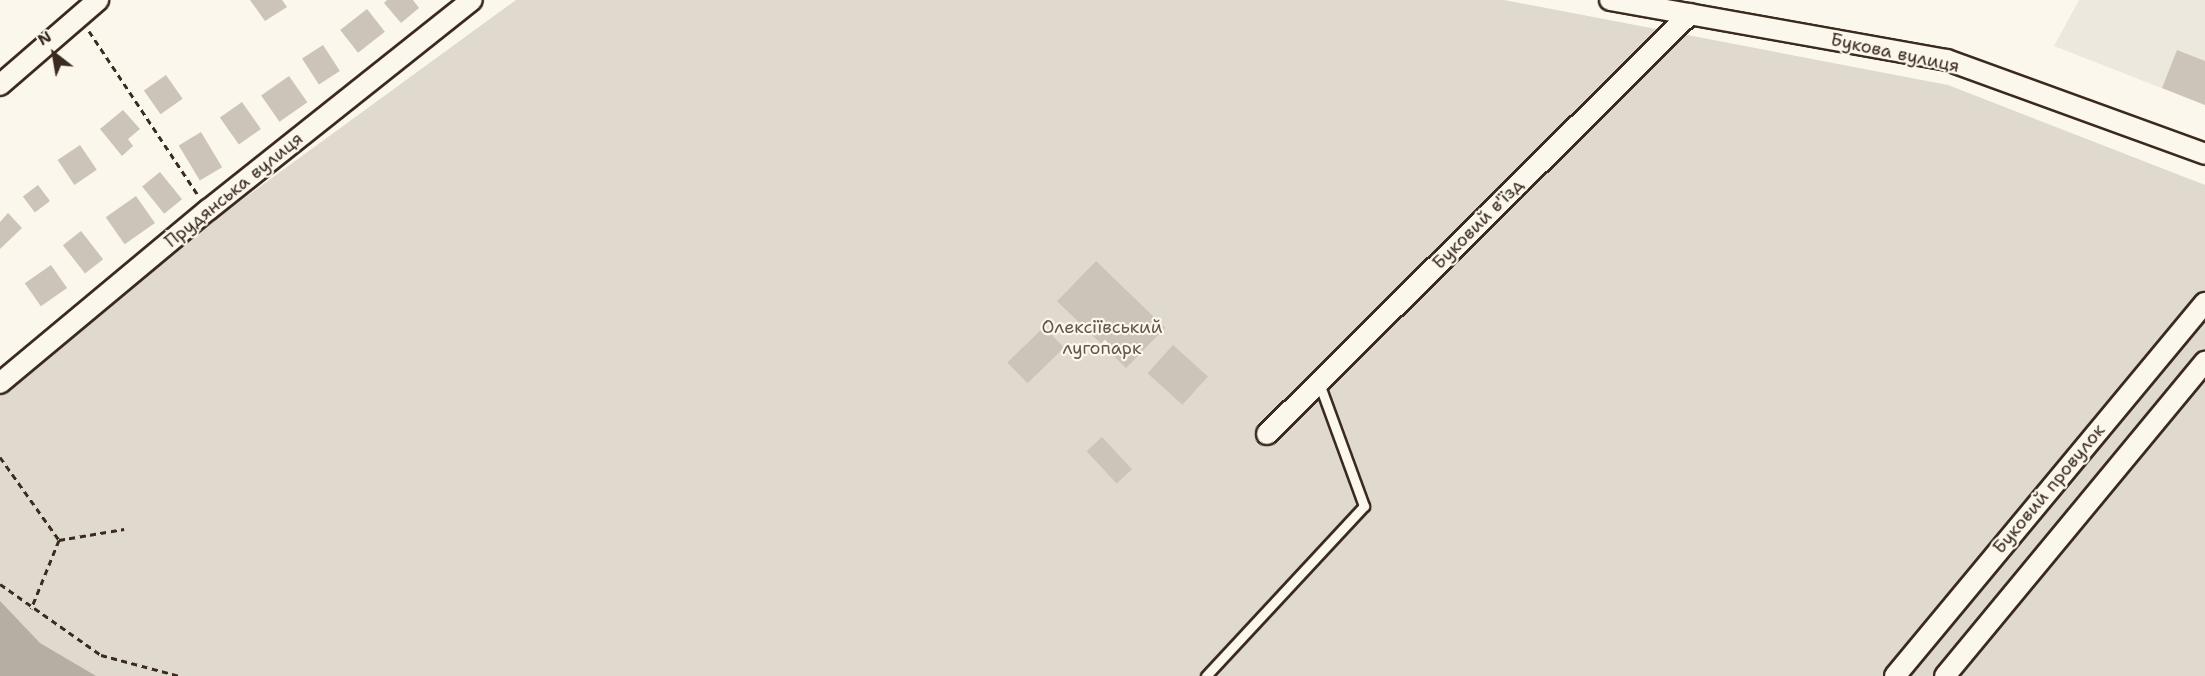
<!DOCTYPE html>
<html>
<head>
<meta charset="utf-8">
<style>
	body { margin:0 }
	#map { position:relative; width:2205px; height:676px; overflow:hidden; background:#fbf7ec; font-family:"Shantell Sans",sans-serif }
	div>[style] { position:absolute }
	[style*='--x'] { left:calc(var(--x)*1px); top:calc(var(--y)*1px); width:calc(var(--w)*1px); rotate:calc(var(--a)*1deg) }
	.built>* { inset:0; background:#ede8dd }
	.green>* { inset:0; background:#dfd9ce }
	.water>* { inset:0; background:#b6aea2 }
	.building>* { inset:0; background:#ccc4b9; transform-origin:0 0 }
	.path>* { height:3px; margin-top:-1.5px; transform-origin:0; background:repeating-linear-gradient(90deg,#3b2a1e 0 6px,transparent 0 10.5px) }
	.roads { filter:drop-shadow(2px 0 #3b2a1e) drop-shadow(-2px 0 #3b2a1e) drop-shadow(0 2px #3b2a1e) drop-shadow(0 -2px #3b2a1e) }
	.lane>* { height:9px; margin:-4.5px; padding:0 4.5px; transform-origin:4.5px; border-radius:4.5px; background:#fbf7ec }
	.street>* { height:20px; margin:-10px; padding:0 10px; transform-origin:10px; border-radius:10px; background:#fbf7ec }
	span { translate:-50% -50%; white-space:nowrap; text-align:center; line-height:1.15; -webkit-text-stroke:4.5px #fbf7ec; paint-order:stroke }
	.street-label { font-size:18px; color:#3b2a1e }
	.park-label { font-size:18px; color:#64564a }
	.north { position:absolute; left:24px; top:24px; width:60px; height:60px; -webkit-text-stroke:4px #fbf7ec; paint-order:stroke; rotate:329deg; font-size:16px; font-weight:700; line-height:24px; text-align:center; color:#3b2a1e }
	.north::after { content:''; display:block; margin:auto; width:21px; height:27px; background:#3b2a1e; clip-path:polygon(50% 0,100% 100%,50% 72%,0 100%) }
</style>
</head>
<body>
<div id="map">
	<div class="built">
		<i style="clip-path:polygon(2079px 0,2205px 0,2205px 105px,2054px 46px)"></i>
	</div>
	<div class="green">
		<i style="clip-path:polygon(516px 0,1504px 0,1948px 85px,2205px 185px,2205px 676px,0 676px,0 376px)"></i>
	</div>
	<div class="water">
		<i style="clip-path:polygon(0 601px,40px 643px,96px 676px,0 676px)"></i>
	</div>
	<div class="building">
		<i style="clip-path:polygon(250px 0,282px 0,287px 7px,265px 21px)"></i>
		<i style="clip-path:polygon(387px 0,413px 0,419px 8px,401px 23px,384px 3px)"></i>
		<i style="left:367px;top:9px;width:29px;height:34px;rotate:52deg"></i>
		<i style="left:323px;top:45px;width:31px;height:25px;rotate:57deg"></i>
		<i style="clip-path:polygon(2177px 50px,2205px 61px,2205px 105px,2162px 88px)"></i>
		<i style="left:166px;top:75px;width:29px;height:27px;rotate:55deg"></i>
		<i style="left:289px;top:76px;width:32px;height:34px;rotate:55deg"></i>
		<i style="left:242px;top:102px;width:33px;height:27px;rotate:55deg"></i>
		<i style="clip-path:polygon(123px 110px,140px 129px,128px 139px,133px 146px,122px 156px,100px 129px)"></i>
		<i style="left:201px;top:132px;width:41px;height:26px;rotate:59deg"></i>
		<i style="left:80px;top:145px;width:30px;height:27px;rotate:56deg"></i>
		<i style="left:160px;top:172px;width:35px;height:23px;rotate:51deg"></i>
		<i style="left:38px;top:185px;width:20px;height:19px;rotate:53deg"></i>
		<i style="left:136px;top:196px;width:33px;height:37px;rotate:55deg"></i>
		<i style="clip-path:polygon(8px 213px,22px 228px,0 249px,0 222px)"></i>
		<i style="left:81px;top:231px;width:36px;height:23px;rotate:52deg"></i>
		<i style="left:1096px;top:261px;width:96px;height:56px;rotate:44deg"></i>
		<i style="left:51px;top:265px;width:28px;height:32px;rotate:55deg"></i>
		<i style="left:1044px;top:327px;width:29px;height:51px;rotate:46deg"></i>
		<i style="left:1173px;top:345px;width:47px;height:38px;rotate:42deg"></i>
		<i style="left:1102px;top:437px;width:44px;height:21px;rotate:47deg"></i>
	</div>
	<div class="path">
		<i style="--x:89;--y:31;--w:197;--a:56.4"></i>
		<i style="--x:0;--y:457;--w:102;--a:54.6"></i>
		<i style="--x:59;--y:540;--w:74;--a:112.1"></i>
		<i style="--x:59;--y:540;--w:66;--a:-9.6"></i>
		<i style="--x:0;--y:584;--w:123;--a:35.1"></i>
		<i style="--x:101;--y:655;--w:82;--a:14.9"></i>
	</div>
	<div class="roads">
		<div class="lane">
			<i style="--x:1206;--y:676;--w:232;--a:-47.1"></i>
			<i style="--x:1364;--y:506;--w:131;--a:-110.1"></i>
		</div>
		<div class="street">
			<i style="--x:1610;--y:0;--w:342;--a:10.1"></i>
			<i style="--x:1947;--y:60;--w:275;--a:20"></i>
			<i style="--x:0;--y:85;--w:130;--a:-40.9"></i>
			<i style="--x:0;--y:383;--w:271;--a:-39.8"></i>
			<i style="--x:208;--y:210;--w:337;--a:-38.5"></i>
			<i style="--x:1267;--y:434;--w:596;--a:-44.8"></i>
			<i style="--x:1895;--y:676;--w:485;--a:-50.3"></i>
			<i style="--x:1945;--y:676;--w:408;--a:-50.4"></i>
		</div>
	</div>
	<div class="street-label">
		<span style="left:1895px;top:53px;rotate:12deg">Букова вулиця</span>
		<span style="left:234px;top:190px;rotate:-39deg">Прудянська вулиця</span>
		<span style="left:1478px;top:224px;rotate:-45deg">Буковий в'їзд</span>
		<span style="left:2049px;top:489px;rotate:-50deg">Буковий провулок</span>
	</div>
	<div class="park-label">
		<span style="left:1102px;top:338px">Олексіївський<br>лугопарк</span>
	</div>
	<div class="north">N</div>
</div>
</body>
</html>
